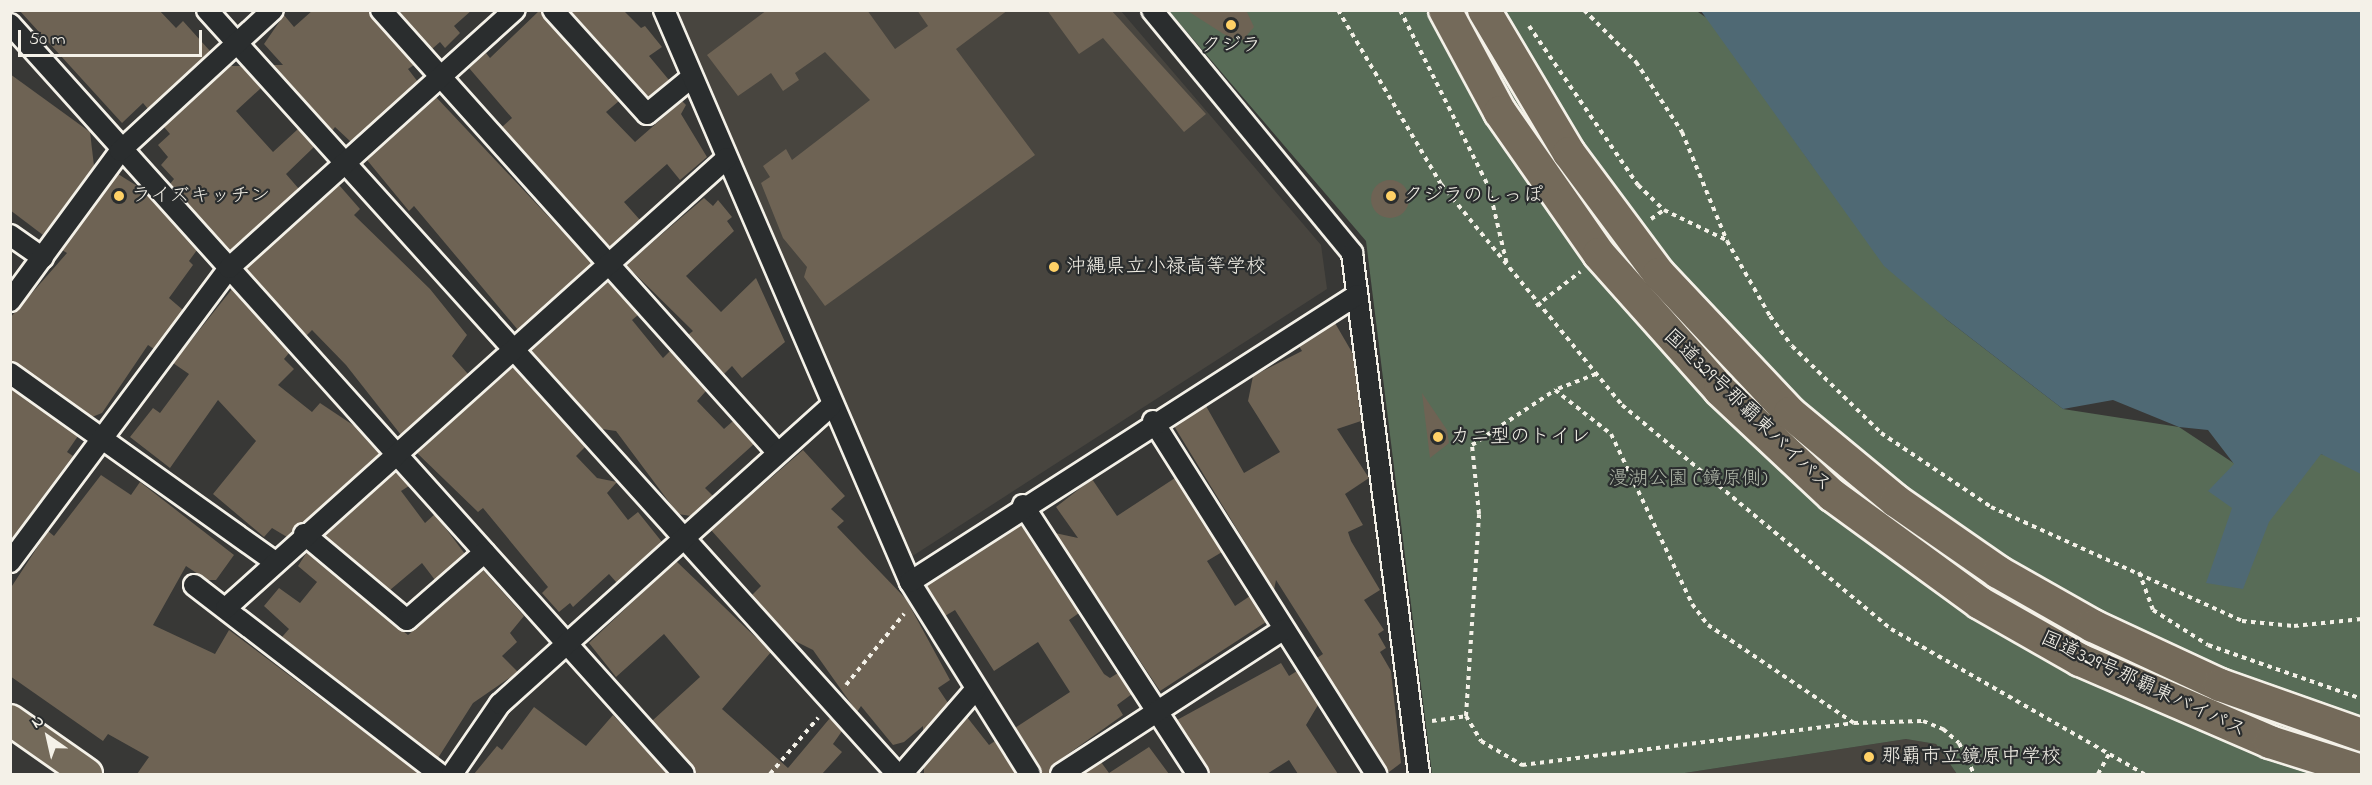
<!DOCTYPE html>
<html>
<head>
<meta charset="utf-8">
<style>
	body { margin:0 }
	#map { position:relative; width:2372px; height:785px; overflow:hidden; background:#383836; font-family:"Indie Flower","Klee One",sans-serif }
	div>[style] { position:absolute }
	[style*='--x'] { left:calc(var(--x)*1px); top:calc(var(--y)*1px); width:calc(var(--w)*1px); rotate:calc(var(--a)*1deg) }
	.built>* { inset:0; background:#48453f }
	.green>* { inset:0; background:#586c57 }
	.water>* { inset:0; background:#4f6974 }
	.building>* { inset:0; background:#6e6354 }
	.round { border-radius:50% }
	.path>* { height:4px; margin-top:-2px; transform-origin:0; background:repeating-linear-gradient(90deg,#f4f1e8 0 4.5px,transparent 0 9px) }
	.roads { filter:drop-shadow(2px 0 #f4f1e8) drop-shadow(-2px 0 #f4f1e8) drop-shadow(0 2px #f4f1e8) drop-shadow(0 -2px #f4f1e8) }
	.minor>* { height:20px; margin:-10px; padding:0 10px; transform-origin:10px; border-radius:10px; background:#2a2d2e }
	.primary>* { height:30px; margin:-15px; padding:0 15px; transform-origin:15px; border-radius:15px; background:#746a5a }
	.trunk>* { height:32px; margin:-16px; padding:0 16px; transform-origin:16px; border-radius:16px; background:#746a5a }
	.dots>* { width:16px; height:16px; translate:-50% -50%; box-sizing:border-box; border:3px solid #2a2d2e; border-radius:50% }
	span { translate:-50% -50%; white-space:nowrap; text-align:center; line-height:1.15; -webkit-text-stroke:4.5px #2a2d2e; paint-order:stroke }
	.poi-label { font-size:20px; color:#f4f1e8 }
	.left { translate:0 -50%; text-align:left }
	.street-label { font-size:20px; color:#f4f1e8 }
	.park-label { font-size:20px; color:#aeb5a7 }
	.frame { position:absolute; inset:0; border:12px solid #f4f1e8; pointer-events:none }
	.north { position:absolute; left:18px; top:707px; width:60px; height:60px; -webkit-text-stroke:4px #2a2d2e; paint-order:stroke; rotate:326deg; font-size:16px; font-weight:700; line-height:24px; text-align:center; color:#f4f1e8 }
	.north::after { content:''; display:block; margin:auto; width:21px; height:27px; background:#f4f1e8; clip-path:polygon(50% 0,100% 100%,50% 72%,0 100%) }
	.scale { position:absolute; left:18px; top:30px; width:184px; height:27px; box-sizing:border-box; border:3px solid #f4f1e8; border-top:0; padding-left:8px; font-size:18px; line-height:21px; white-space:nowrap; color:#f4f1e8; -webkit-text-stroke:4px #2a2d2e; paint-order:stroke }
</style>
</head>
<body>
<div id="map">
	<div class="built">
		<i style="clip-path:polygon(678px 11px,1121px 11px,1321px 245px,1327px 289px,911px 557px)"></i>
		<i style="clip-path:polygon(1906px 739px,1936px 744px,1957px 774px,1678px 774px)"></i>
	</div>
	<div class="green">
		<i style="clip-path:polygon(1695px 10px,1710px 20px,1812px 165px,1946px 319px,2063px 409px,2179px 427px,2235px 464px,2321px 454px,2361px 466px,2361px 774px,1957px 774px,1936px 744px,1906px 739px,1678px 774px,1432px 774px,1366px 241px,1169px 11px)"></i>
	</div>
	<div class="water">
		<i style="clip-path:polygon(1701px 11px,2361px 11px,2361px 474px,2321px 454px,2269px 522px,2243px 589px,2206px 583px,2232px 508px,2208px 491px,2234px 464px,2208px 430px,2179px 427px,2113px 400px,2063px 409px,1946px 319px,1884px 266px)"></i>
	</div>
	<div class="building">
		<i style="clip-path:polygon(19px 10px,159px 10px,176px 28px,183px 21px,210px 51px,148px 109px,143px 103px,122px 123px)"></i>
		<i style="clip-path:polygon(313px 10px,369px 10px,414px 65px,408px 69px,418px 82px,351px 142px,335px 127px,332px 131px,273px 65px,283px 65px,264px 44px,284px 15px,294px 27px)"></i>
		<i style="clip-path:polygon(398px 10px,472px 10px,454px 26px,460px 33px,445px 48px,440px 42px,432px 49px)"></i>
		<i style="clip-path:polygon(540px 10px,619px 101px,606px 112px,635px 142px,682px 101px,686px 105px,681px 114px,707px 157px,680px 180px,667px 164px,624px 202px,640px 220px,610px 247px,502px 127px,512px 118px,469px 68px,486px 53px,490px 58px)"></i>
		<i style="clip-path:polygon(570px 10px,623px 10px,641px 28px,645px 26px,662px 47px,649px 56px,669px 80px,648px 97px)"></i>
		<i style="clip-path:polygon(767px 10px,867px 10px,895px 49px,928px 26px,917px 10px,1008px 10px,956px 49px,1035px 155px,825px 306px,804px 277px,807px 267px,783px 238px,761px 183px,770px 177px,763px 166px,786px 149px,792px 160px,870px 100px,825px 52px,795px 73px,799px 80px,783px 91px,771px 73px,738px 96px,707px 55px)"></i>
		<i style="clip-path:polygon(1047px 10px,1111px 10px,1206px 114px,1184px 132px,1103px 38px,1079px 54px)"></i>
		<i style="clip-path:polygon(1186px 10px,1246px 10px,1254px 27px,1243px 40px,1230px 38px)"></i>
		<i style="clip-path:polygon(230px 66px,241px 66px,261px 88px,236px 111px,273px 152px,298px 129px,314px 147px,286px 174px,299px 189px,230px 251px,170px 184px,174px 179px,161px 165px,168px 157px,158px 145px,170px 134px,164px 127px)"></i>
		<i style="clip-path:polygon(10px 74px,90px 132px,94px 166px,43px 235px,10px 210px)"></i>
		<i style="clip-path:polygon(436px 97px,592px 263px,518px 330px,414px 206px,409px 211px,367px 160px)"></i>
		<i style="clip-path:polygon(118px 174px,142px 189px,197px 250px,189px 261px,193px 265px,169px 298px,183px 310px,154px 349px,148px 345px,102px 413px,92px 417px,10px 361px,10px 318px,67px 253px,62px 250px)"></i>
		<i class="round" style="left:1371px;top:180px;width:38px;height:38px"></i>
		<i style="clip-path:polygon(339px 185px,360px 209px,354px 215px,430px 289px,467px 335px,452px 356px,468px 374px,401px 435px,346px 365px,312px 330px,306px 336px,246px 269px)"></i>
		<i style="clip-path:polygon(704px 198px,713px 206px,718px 200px,732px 217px,727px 221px,734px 231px,686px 276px,721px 312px,756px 278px,785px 342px,742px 378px,732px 366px,724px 374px,688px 335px,693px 331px,626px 265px)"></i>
		<i style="clip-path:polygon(608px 281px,638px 315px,632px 320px,663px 358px,670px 351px,706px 391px,697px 401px,724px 429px,733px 421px,754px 444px,705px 488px,713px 496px,691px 516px,678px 514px,616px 431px,602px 429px,531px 350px)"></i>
		<i style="clip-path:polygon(232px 289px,289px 353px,284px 359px,294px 369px,278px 385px,312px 412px,320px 403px,356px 427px,380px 454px,287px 537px,272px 528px,264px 537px,213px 494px,256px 441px,218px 400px,170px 468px,130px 437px,153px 408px,160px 413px,189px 374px,173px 363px)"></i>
		<i style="clip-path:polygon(1335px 323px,1353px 354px,1361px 421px,1337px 429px,1369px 478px,1345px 494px,1363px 525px,1348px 532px,1351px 541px,1380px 590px,1364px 600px,1384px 630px,1378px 634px,1386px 648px,1380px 652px,1391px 671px,1401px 763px,1389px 772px,1317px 658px,1323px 654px,1276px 580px,1274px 590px,1174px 426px,1206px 406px,1244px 473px,1280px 452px,1248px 401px,1253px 376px,1302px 351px,1299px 346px)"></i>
		<i style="clip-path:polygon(513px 367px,585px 447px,576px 456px,597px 478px,617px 482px,607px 493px,628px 520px,638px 512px,662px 542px,617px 583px,609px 574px,573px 607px,570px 603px,559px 612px,542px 593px,548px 587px,483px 508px,478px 512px,417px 453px)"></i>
		<i style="clip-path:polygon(10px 388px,78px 436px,67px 452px,73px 456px,10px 541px)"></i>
		<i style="clip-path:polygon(1422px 393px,1447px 430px,1449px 443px,1430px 458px)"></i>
		<i style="clip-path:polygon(803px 450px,845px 496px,831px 509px,844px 521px,837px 527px,906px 599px,950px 680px,938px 688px,948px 703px,923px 732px,923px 726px,904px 742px,893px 745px,861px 706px,857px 712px,813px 650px,791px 639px,752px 595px,761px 586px,711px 530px)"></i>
		<i style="clip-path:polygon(396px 471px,409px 486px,401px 491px,425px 523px,435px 514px,465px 554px,435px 580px,422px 563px,390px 590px,325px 536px)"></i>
		<i style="clip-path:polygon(101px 475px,131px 495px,140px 482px,234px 555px,216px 580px,207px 580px,186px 566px,153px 625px,215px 654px,229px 630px,420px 774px,137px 774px,149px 757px,108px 734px,103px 741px,10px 676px,10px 589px,48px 531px,54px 536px)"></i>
		<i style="clip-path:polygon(1175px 478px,1222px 552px,1207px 561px,1235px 606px,1250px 596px,1266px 622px,1160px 691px,1055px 533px,1078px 538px,1056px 507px,1092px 479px,1117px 516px)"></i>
		<i style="clip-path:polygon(1021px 525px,1079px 613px,1069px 620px,1104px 674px,1110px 678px,1118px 673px,1132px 694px,1117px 705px,1123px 715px,1054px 764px,1049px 774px,1042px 774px,1015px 728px,1070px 692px,1038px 642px,994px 671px,955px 610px,945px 616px,926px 586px)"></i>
		<i style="clip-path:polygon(307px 552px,408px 635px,483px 570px,524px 616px,510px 633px,517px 642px,502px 656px,518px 672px,473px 703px,438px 758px,282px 637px,289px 629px,264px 606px,279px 588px,300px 603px,317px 582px,298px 566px)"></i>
		<i style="clip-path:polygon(676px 561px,771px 652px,722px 709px,788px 768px,830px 718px,842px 731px,833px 744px,842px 752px,822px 774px,696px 774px,652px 721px,700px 677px,664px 634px,616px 677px,589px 643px)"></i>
		<i style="clip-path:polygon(1281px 663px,1289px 676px,1297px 671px,1318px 705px,1306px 725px,1338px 774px,1298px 774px,1289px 760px,1267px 774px,1210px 774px,1177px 720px)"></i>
		<i style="clip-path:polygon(534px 707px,586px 746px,613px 715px,668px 774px,474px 774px,497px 746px,502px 750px)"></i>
		<i style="clip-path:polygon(967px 717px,989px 745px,995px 741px,1016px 774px,924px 774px,924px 767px)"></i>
		<i style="clip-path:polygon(1149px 747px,1169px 774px,1082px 774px,1101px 762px,1109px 773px)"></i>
	</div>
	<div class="path">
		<i style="--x:1338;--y:10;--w:202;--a:59.4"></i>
		<i style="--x:1441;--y:184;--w:286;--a:50.7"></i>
		<i style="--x:1622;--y:405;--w:350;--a:39.8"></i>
		<i style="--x:1891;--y:629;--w:292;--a:29.8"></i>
		<i style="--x:1400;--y:10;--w:199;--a:63.4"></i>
		<i style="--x:1489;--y:188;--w:79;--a:76.8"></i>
		<i style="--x:1584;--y:10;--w:74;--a:45"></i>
		<i style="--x:1636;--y:62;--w:84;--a:56.7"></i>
		<i style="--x:1682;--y:132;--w:118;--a:67.6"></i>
		<i style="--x:1727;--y:241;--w:86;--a:60.2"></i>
		<i style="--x:1770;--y:316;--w:37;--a:54"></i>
		<i style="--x:1792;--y:346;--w:124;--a:44.3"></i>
		<i style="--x:1881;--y:433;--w:133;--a:33.9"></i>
		<i style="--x:1991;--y:507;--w:276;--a:24.4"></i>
		<i style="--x:2242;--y:621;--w:52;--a:5.5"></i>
		<i style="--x:2294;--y:626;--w:68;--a:-5.9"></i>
		<i style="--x:1529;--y:26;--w:193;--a:55.6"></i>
		<i style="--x:1638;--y:185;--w:36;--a:44"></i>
		<i style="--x:1664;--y:210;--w:69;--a:25.8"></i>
		<i style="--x:1651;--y:219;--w:16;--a:-35"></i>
		<i style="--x:1536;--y:306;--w:56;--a:-37.7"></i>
		<i style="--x:1596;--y:374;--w:44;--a:158.7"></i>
		<i style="--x:1555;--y:390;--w:71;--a:38.2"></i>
		<i style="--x:1611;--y:434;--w:188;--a:64.5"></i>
		<i style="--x:1692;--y:604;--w:26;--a:53"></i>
		<i style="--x:1708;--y:625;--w:176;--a:33.9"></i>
		<i style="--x:1854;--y:723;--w:69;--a:-1.7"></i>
		<i style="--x:1923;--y:721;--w:22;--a:22"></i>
		<i style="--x:1943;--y:729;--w:21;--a:41"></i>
		<i style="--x:1959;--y:743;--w:34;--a:64"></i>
		<i style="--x:2139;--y:572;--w:40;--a:69.8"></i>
		<i style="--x:2153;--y:610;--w:65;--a:32.5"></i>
		<i style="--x:2208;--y:645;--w:163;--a:19.3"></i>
		<i style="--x:846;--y:685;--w:92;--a:-50.8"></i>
		<i style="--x:1466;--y:716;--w:29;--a:59"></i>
		<i style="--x:1481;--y:741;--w:48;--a:30.3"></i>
		<i style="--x:1522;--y:765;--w:334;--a:-7.2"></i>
		<i style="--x:1432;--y:721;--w:34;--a:-8"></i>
		<i style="--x:1466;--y:716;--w:202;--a:-86.3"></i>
		<i style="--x:1479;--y:514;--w:69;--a:-95.8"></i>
		<i style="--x:1472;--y:445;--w:100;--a:-33.5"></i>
		<i style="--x:770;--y:774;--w:74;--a:-49.4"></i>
		<i style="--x:2098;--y:774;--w:23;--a:-61"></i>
	</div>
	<div class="roads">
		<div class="minor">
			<i style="--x:207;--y:10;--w:1029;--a:47.91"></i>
			<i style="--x:381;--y:10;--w:595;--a:48.13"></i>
			<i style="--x:553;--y:10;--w:140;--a:47.9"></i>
			<i style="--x:647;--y:114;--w:58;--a:-39.4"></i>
			<i style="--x:664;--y:10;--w:623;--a:66.73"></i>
			<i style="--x:910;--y:582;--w:226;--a:58"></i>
			<i style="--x:1152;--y:10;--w:315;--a:50.5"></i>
			<i style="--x:1352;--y:253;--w:525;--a:82.67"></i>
			<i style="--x:10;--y:24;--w:1008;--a:48.06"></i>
			<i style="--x:10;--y:235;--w:40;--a:34.9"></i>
			<i style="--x:10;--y:301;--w:186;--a:-53.7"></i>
			<i style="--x:120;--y:151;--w:208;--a:-42.7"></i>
			<i style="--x:10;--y:373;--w:324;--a:35.5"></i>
			<i style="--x:1153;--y:421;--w:418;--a:57.7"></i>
			<i style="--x:1023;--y:505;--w:321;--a:57"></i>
			<i style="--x:304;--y:534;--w:134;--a:39.9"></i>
			<i style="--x:407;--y:620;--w:103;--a:-41.1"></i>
			<i style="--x:10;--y:562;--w:367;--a:-53.3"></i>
			<i style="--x:229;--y:268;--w:385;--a:-42.1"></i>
			<i style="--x:910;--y:582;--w:531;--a:-32.7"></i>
			<i style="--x:194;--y:585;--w:309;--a:37.6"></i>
			<i style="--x:226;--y:608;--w:673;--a:-41.93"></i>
			<i style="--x:452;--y:774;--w:85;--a:-55.6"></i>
			<i style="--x:500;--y:704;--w:445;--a:-42"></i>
			<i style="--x:902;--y:774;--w:113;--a:-49"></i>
			<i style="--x:1061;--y:774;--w:265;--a:-33"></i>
		</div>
		<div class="primary">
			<i style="--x:10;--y:720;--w:94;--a:35"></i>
		</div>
		<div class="trunk">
			<i style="--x:1445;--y:10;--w:116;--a:61.7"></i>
			<i style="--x:1500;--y:112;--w:173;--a:55.1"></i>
			<i style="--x:1599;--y:254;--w:182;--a:48.3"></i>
			<i style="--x:1720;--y:390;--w:154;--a:43.2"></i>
			<i style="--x:1832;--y:495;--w:183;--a:36.1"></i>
			<i style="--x:1980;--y:603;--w:115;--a:29.7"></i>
			<i style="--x:2080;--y:660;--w:207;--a:23.3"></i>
			<i style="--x:2270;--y:742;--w:96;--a:17.5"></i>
			<i style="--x:1484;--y:10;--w:166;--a:59.3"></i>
			<i style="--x:1569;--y:153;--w:151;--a:53.4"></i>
			<i style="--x:1659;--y:274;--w:191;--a:46.7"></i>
			<i style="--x:1790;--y:413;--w:138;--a:39.7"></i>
			<i style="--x:1896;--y:501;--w:124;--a:34.8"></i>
			<i style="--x:1998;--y:572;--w:109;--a:29.6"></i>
			<i style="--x:2093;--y:626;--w:140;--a:24.9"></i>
			<i style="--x:2220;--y:685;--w:151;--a:19.4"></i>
		</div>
	</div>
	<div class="dots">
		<i style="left:1231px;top:25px;background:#ffd166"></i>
		<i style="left:119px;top:196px;background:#ffd166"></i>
		<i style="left:1391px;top:196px;background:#ffd166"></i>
		<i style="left:1054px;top:267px;background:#ffd166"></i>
		<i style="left:1438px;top:437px;background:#ffd166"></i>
		<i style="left:1869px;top:757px;background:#ffd166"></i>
	</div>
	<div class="poi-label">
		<span style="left:1231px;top:46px">クジラ</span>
		<span class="left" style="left:131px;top:196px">ライズキッチン</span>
		<span class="left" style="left:1403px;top:196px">クジラのしっぽ</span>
		<span class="left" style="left:1066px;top:267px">沖縄県立小禄高等学校</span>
		<span class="left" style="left:1450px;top:437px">カニ型のトイレ</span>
		<span class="left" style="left:1881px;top:757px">那覇市立鏡原中学校</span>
	</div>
	<div class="street-label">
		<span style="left:1747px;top:411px;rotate:44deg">国道329号那覇東バイパス</span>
		<span style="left:2143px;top:685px;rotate:25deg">国道329号那覇東バイパス</span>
	</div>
	<div class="park-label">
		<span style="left:1688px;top:479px">漫湖公園 (鏡原側)</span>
	</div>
	<div class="frame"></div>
	<div class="north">N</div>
	<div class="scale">50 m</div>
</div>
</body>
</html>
